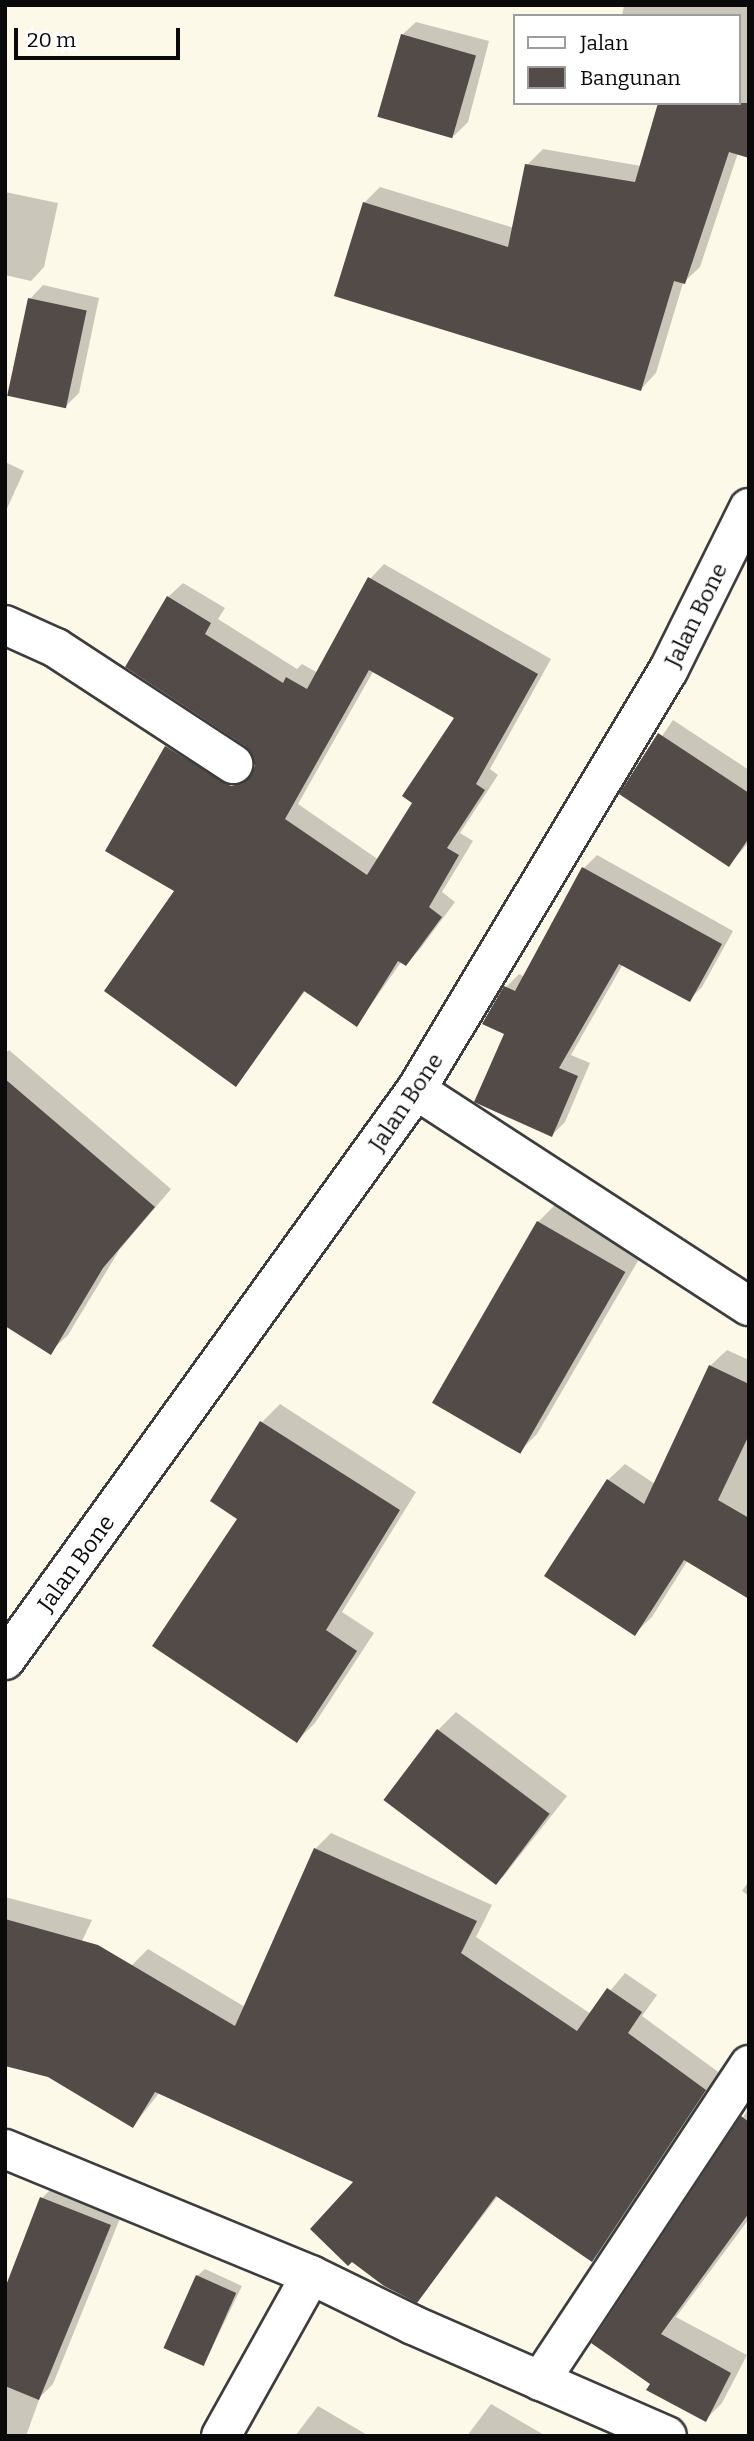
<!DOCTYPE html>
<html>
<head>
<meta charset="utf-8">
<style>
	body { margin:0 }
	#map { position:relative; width:754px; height:2441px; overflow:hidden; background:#fdf9e9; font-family:Bitter,serif }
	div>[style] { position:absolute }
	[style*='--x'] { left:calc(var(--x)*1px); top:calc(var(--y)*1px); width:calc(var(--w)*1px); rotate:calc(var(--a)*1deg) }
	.shadow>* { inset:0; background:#0003 }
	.building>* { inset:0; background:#524b48; transform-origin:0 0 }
	.roads { filter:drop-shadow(2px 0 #3d3d3d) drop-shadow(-2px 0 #3d3d3d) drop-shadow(0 2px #3d3d3d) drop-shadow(0 -2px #3d3d3d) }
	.minor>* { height:38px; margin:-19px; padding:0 19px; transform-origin:19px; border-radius:19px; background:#fff }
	span { translate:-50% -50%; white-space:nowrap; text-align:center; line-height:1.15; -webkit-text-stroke:7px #fff; paint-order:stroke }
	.street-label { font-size:23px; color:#0a0a0a }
	.frame { position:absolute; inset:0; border:7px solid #0a0a0a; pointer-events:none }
	.legend { position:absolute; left:513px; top:14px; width:228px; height:91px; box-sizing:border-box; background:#fff; border:2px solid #9d9d9d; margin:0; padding:9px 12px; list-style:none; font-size:21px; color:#0a0a0a }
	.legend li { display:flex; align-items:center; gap:14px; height:35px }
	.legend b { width:35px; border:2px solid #9d9d9d }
	.scale { position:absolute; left:14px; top:28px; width:166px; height:32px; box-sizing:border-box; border:4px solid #0a0a0a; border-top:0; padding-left:9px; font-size:21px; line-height:24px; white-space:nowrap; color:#0a0a0a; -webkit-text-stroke:5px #fff; paint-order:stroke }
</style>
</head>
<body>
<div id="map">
	<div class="shadow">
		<i style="clip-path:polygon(624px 5px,749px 5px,749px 156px,738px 153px,700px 267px,683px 283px,656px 373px,641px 389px,364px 203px,380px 187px,514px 228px,527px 165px,543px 149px,641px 166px,738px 103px,738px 16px,622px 16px)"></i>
		<i style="clip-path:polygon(416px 22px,489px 41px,468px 122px,454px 136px,402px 35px)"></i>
		<i style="clip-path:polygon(5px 192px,58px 203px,44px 267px,31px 281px,5px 275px)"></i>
		<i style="clip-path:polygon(43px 285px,99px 298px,79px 393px,65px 407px,30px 299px)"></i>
		<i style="clip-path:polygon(5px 462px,24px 471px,5px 513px)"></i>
		<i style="clip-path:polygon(evenodd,384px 564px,551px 659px,490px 769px,498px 775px,460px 833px,473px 841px,442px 892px,455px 902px,420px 949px,406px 964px,402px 961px,357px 1024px,306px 990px,235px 1084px,177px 891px,107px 850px,166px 747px,181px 732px,246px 772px,257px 766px,168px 597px,183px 583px,225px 608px,218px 619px,297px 669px,302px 664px,318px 673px,370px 579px,384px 564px,374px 670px,457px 717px,415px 802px,379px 860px,298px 804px,374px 670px)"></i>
		<i style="clip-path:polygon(673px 720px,749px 770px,749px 842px,729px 865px,622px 794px)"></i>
		<i style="clip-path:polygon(597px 855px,733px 931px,702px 987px,689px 1000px,623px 964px,571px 1055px,590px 1063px,565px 1122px,552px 1135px,506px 1033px,506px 987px,519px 974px,525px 977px,584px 868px)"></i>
		<i style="clip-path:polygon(9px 1050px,171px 1189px,120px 1249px,68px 1335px,50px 1352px,5px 1324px,5px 1053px)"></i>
		<i style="clip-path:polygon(556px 1204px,642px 1254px,537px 1434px,519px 1452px,538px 1222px)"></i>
		<i style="clip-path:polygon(727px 1350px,749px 1360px,749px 1597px,688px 1560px,652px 1617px,635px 1633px,608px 1480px,625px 1464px,655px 1484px,710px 1366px)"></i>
		<i style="clip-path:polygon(280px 1404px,416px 1492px,342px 1612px,374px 1633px,315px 1723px,297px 1741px,240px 1518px,212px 1501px,262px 1422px)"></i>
		<i style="clip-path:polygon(456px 1712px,567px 1796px,502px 1878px,438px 1730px)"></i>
		<i style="clip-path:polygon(331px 1833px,492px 1905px,476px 1937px,591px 2014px,625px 1973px,657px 1995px,642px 2016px,721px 2074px,608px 2244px,592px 2260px,498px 2196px,417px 2301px,356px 2182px,160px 2092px,133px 2126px,81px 2095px,132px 1965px,148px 1949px,245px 2007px,315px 1849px)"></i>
		<i style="clip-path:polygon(749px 1881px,749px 1896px,742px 1891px)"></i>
		<i style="clip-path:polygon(5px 1897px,92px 1920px,31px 2048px,5px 2064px)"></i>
		<i style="clip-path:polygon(749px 2108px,749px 2219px,676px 2317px,747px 2355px,722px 2403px,705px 2420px,594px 2343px)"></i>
		<i style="clip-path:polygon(56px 2184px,123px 2211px,53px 2384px,40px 2397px,26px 2436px,5px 2436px,5px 2292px,42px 2198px)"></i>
		<i style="clip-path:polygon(205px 2269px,242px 2286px,204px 2364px,197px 2276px)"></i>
		<i style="clip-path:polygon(491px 2404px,546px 2436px,467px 2436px)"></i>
		<i style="clip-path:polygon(318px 2406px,369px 2436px,295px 2436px)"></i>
	</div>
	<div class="building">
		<i style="left:401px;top:34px;width:78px;height:86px;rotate:16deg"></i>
		<i style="clip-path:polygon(658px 103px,749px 103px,749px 158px,729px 152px,685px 284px,674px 281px,641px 391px,334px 296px,363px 202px,508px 247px,525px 164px,635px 182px)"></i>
		<i style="left:28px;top:298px;width:60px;height:100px;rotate:12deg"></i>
		<i style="clip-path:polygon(evenodd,368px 577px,538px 674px,476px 784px,485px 790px,447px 848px,459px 855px,429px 907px,442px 917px,406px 966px,398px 961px,357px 1027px,304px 991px,236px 1087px,104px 991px,174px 891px,105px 851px,165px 746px,231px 786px,243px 783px,255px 766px,245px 746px,125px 667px,167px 596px,211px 623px,205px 634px,283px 683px,286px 677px,307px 689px,368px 577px,369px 670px,454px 718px,402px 796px,412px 803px,367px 875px,285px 819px,369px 670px)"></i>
		<i style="clip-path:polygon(658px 733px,749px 793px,749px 838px,729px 867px,619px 794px)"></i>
		<i style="clip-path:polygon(582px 867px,722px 944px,690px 1002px,619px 964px,559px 1068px,578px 1076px,552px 1137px,474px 1102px,504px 1034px,482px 1024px,504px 986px,515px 991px)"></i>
		<i style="clip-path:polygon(5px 1079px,155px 1207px,103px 1268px,51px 1355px,5px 1326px)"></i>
		<i style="left:537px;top:1221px;width:102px;height:210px;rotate:30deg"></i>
		<i style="clip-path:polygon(709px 1365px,749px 1384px,749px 1435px,718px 1500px,749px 1518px,749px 1599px,684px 1560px,635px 1636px,544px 1576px,607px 1479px,644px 1504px)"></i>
		<i style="clip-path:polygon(260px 1421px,400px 1510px,326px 1630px,357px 1651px,297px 1743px,152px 1646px,237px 1519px,210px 1501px)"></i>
		<i style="left:437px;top:1729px;width:141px;height:89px;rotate:37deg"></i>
		<i style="clip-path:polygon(314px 1848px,477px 1921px,461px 1953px,577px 2031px,607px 1988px,642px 2012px,628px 2033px,706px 2090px,592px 2262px,496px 2196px,417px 2303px,384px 2286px,352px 2262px,348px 2266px,310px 2229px,353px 2182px,155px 2092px,133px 2128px,48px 2077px,5px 2066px,5px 1919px,98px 1945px,235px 2026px)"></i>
		<i style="clip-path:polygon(741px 2116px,749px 2122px,749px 2213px,661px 2334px,731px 2373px,706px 2422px,646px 2390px,650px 2384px,591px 2343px)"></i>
		<i style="clip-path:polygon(40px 2197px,111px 2225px,39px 2400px,5px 2386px,5px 2288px)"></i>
		<i style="left:196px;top:2275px;width:44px;height:80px;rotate:24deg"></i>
	</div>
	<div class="roads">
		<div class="minor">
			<i style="--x:5;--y:625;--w:56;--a:24.3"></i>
			<i style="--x:56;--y:648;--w:212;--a:33.2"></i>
			<i style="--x:416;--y:1090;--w:397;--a:33"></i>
			<i style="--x:5;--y:1660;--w:703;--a:-54.21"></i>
			<i style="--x:416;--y:1090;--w:489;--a:-59"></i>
			<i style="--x:668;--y:671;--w:182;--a:-63.6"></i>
			<i style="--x:5;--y:2149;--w:331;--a:22.4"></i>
			<i style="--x:311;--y:2275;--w:114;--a:26.1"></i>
			<i style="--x:413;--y:2325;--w:277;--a:23.6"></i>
			<i style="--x:540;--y:2381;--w:379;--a:-56.5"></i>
			<i style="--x:221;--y:2436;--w:184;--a:-60.8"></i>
		</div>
	</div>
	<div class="street-label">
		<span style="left:696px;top:615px;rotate:-64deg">Jalan Bone</span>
		<span style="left:406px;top:1102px;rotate:-56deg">Jalan Bone</span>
		<span style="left:76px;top:1563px;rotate:-54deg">Jalan Bone</span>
	</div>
	<div class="frame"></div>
	<ul class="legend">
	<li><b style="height:9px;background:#fff"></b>Jalan</li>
	<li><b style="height:19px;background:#524b48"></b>Bangunan</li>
	</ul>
	<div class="scale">20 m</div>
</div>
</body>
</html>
